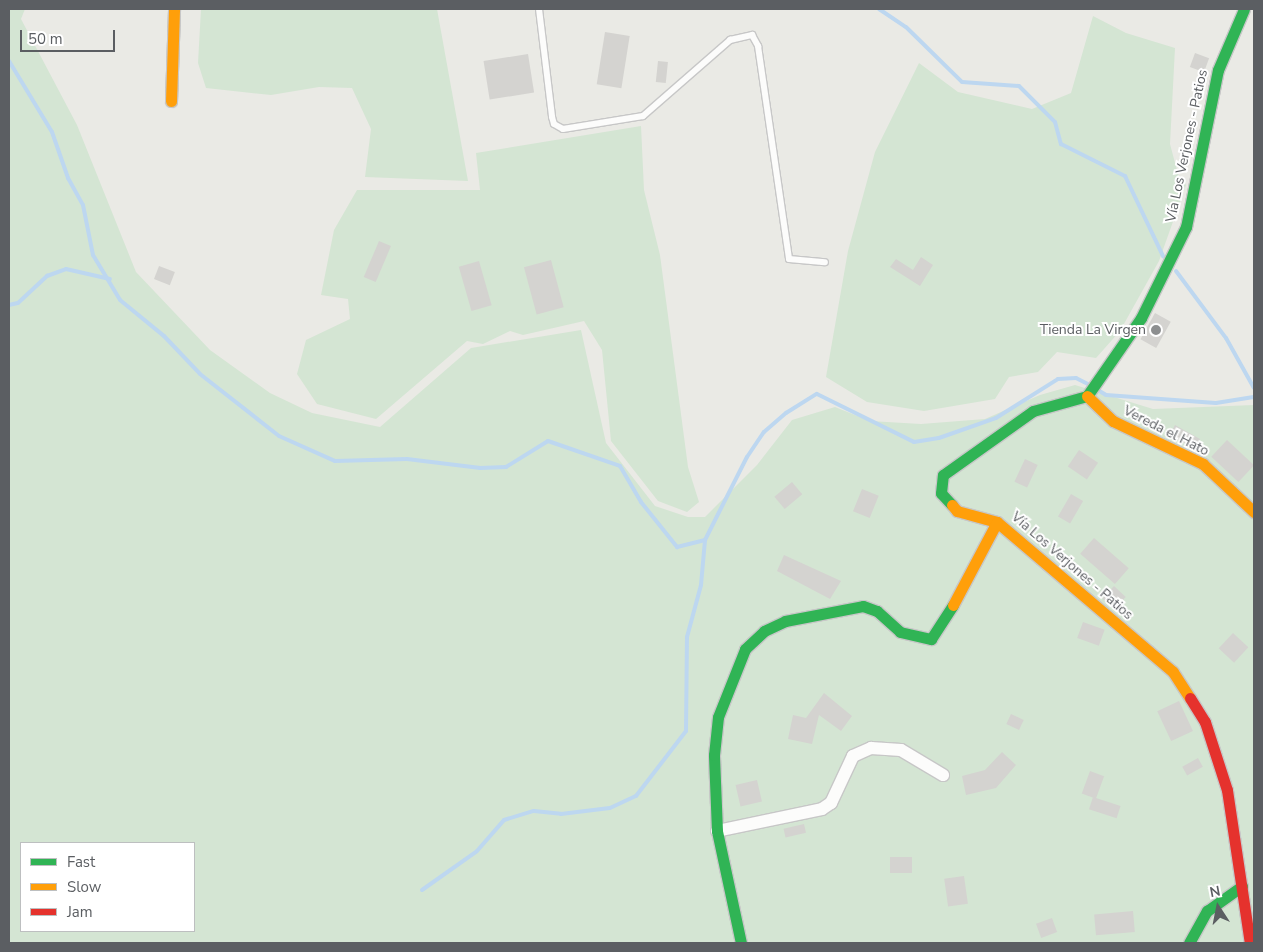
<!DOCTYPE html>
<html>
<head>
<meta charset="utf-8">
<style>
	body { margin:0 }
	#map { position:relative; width:1263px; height:952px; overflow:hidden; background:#eaeae5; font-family:"Nunito Sans",sans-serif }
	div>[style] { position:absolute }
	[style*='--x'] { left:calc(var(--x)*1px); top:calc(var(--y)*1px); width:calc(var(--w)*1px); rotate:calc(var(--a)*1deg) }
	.green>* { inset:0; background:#d4e5d3 }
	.stream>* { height:4px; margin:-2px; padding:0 2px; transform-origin:2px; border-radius:2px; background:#bdd7f0 }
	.building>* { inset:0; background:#d4d3d0; transform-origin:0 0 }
	.roads { filter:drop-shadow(1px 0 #c7c7c7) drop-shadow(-1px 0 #c7c7c7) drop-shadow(0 1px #c7c7c7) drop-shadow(0 -1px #c7c7c7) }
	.lane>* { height:6px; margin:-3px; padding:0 3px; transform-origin:3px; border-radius:3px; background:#fcfcfb }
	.street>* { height:12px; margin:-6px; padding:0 6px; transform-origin:6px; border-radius:6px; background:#fcfcfb }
	.fast>* { height:11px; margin:-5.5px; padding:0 5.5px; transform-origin:5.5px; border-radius:5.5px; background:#30b455 }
	.slow>* { height:11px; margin:-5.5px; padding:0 5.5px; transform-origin:5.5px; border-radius:5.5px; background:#ff9f0a }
	.jam>* { height:11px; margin:-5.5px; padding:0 5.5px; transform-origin:5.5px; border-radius:5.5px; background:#e5322d }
	.dots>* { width:14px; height:14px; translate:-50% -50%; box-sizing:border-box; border:2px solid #fff; border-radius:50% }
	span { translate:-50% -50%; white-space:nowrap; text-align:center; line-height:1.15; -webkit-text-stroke:4px #fff; paint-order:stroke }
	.street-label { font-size:14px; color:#5b5e62 }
	.poi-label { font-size:14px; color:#5b5e62 }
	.right { translate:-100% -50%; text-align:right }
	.frame { position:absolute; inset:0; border:10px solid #5b5e62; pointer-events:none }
	.legend { position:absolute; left:20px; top:842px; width:175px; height:90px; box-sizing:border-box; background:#fff; border:1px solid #bdbfc0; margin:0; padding:6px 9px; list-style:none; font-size:15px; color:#5b5e62 }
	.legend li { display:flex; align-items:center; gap:10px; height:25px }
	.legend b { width:25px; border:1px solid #bdbfc0 }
	.north { position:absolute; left:1193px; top:882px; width:50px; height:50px; -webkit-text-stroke:4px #fff; paint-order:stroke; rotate:349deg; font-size:14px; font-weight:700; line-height:20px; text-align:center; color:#5b5e62 }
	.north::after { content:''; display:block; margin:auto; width:18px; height:22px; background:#5b5e62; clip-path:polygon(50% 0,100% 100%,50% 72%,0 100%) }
	.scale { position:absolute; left:20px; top:30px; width:95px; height:22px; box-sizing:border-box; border:2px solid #5b5e62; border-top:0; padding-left:6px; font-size:15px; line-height:18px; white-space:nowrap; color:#5b5e62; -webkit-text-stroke:4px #fff; paint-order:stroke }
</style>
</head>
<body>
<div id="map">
	<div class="green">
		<i style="clip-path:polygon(evenodd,9px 9px,25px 9px,21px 19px,77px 125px,136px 272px,210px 350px,270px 393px,312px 413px,380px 427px,471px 348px,581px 330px,606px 443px,655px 506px,688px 517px,705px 517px,757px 465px,792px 420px,835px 407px,870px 421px,921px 424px,985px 419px,1040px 395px,1075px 385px,1153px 409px,1254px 405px,1254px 943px,9px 943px,9px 9px,21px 843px,194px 843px,194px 931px,21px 931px,21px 843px)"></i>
		<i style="clip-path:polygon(201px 9px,437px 9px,468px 181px,365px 177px,371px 129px,352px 88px,319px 87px,271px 95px,206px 88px,198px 63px)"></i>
		<i style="clip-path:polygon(1093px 16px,1126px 33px,1175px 48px,1170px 144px,1178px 174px,1186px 185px,1159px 261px,1120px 331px,1096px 358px,1057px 352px,1038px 372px,1009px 377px,995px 399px,924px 411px,867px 402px,826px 377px,848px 251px,875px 152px,919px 63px,958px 92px,1032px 109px,1071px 93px)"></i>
		<i style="clip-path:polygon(641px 126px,644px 190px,660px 255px,688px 467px,699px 502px,687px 512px,658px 501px,611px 441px,602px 350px,584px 321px,523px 335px,510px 331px,483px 344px,467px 341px,376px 419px,317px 404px,297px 374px,306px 340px,350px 319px,348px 299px,321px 295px,334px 230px,357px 190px,480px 190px,476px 153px)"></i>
	</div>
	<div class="stream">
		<i style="--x:879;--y:9;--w:32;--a:34"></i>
		<i style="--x:906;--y:27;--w:78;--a:44.5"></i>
		<i style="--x:962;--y:82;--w:57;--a:4"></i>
		<i style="--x:1019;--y:86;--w:51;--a:45"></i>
		<i style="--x:1055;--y:122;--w:23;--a:75"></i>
		<i style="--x:1061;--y:144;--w:72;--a:26.6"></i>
		<i style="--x:1125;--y:176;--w:89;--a:64.6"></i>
		<i style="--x:9;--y:61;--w:83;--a:58.8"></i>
		<i style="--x:52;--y:132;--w:49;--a:70.8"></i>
		<i style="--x:68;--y:178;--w:31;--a:61"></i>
		<i style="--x:83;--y:205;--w:51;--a:78.7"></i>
		<i style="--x:93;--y:255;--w:52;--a:59"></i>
		<i style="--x:120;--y:300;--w:57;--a:39.3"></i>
		<i style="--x:164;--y:336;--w:52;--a:46.5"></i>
		<i style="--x:200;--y:374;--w:100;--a:38.1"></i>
		<i style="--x:279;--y:436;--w:61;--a:24.1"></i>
		<i style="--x:335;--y:461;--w:72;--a:-1.6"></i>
		<i style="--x:407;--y:459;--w:74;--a:7"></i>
		<i style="--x:480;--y:468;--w:26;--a:-2"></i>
		<i style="--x:506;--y:467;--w:49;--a:-31.8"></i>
		<i style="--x:548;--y:441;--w:76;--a:19.1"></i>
		<i style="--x:620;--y:466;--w:42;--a:59.7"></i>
		<i style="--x:641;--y:502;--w:58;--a:51.3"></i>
		<i style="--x:677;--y:547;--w:29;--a:-14"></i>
		<i style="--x:1176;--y:271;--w:84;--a:53.3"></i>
		<i style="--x:1226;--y:338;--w:57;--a:60.8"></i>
		<i style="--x:9;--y:305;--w:9;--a:-13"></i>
		<i style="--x:18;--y:303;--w:40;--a:-43"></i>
		<i style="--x:47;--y:276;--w:20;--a:-20"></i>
		<i style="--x:66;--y:269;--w:45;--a:12.8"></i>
		<i style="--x:1098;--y:390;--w:9;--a:32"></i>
		<i style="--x:1106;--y:395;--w:110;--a:4.2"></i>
		<i style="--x:1216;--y:403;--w:38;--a:-9"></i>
		<i style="--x:422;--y:890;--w:67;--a:-35.3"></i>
		<i style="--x:477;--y:851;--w:41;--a:-48.9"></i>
		<i style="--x:504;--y:820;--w:31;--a:-17"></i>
		<i style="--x:534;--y:811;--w:27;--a:6"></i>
		<i style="--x:561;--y:814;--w:49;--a:-7"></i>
		<i style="--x:610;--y:808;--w:29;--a:-25"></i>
		<i style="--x:636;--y:796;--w:82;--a:-52.4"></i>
		<i style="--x:686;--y:731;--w:94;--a:-89.4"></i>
		<i style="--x:687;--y:637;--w:54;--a:-74.9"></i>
		<i style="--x:701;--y:585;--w:45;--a:-84.9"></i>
		<i style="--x:705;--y:540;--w:93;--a:-63.2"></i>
		<i style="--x:747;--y:457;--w:30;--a:-56"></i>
		<i style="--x:764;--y:432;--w:29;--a:-41"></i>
		<i style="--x:786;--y:413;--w:36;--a:-32"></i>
		<i style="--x:817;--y:394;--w:108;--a:26.3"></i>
		<i style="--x:914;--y:442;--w:25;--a:-9"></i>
		<i style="--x:939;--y:438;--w:60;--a:-19.3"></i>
		<i style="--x:996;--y:418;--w:73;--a:-32.2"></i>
		<i style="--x:1058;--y:379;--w:18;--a:-3"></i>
		<i style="--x:1076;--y:378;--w:16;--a:27"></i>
	</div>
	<div class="building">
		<i style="left:605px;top:32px;width:25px;height:53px;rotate:9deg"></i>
		<i style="left:1195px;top:53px;width:15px;height:15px;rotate:20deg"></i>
		<i style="left:528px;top:54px;width:39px;height:45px;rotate:81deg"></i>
		<i style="left:658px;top:61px;width:10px;height:21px;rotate:6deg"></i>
		<i style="left:379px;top:241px;width:13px;height:39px;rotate:23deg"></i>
		<i style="clip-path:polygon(921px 257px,933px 265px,920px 286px,890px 267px,896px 259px,913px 270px)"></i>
		<i style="left:551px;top:260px;width:49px;height:28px;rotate:75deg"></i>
		<i style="left:479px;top:261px;width:46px;height:21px;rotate:74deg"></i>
		<i style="left:159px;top:266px;width:17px;height:14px;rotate:21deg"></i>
		<i style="left:1155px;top:313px;width:18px;height:30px;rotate:29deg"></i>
		<i style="clip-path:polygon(1175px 425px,1200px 439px,1195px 448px,1169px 436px)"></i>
		<i style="left:1227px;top:440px;width:37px;height:23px;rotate:43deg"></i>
		<i style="left:1079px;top:450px;width:23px;height:20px;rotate:34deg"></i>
		<i style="left:1025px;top:459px;width:14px;height:25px;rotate:25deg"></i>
		<i style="left:792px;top:482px;width:16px;height:23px;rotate:50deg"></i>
		<i style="left:862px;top:489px;width:18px;height:24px;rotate:22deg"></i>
		<i style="left:1071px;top:494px;width:14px;height:26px;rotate:30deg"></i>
		<i style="left:1094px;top:538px;width:46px;height:21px;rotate:41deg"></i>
		<i style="clip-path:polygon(784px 555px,841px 581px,830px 599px,777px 571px)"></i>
		<i style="left:1114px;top:586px;width:16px;height:17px;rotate:43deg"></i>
		<i style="left:1083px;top:622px;width:23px;height:17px;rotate:20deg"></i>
		<i style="left:1233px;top:633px;width:21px;height:21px;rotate:43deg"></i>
		<i style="clip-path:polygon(824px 693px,852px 716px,841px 731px,819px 715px,812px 744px,788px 739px,793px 715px,806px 718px)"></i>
		<i style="left:1179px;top:701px;width:33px;height:24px;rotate:65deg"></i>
		<i style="left:1011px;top:714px;width:14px;height:11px;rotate:25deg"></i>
		<i style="clip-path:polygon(1002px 752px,1016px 765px,996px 788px,966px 795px,962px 776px,985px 770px)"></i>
		<i style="left:1198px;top:758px;width:10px;height:18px;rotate:61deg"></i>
		<i style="left:1090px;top:771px;width:15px;height:24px;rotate:20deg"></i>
		<i style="left:757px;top:780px;width:22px;height:22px;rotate:77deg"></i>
		<i style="left:1093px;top:797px;width:29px;height:13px;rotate:18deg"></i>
		<i style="left:804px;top:824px;width:9px;height:21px;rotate:77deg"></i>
		<i style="left:912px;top:857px;width:16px;height:22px;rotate:90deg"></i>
		<i style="left:964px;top:876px;width:28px;height:20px;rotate:82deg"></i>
		<i style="left:1133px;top:911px;width:21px;height:39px;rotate:85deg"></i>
		<i style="left:1052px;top:918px;width:15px;height:17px;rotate:70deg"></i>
	</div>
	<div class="roads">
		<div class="lane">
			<i style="--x:539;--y:9;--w:109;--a:83.1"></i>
			<i style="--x:552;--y:117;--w:7;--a:74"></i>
			<i style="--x:554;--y:124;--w:10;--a:29"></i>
			<i style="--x:563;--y:129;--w:81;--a:-9.2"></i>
			<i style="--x:643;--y:116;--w:116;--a:-41.1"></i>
			<i style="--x:730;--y:40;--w:23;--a:-13"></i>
			<i style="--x:752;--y:35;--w:13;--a:61"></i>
			<i style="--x:758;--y:46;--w:215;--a:81.7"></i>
			<i style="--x:789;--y:259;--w:36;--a:5"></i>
		</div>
		<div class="street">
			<i style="--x:717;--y:831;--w:107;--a:-11.8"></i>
			<i style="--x:822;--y:809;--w:11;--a:-34"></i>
			<i style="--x:831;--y:803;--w:52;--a:-64.9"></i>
			<i style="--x:853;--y:756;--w:20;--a:-24"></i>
			<i style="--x:871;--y:748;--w:30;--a:4"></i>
			<i style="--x:901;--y:750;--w:49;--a:30.8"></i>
		</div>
		<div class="fast">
			<i style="--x:952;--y:505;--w:16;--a:-133"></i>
			<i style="--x:941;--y:493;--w:18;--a:-84"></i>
			<i style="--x:943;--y:475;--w:110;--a:-35.4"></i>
			<i style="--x:1033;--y:411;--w:56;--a:-15.5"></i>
			<i style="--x:1087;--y:396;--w:95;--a:-55.3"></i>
			<i style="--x:1141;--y:318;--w:102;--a:-63.7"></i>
			<i style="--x:1186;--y:227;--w:160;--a:-78.5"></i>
			<i style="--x:1218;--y:70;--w:66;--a:-66.9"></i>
			<i style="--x:741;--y:943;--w:115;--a:-102.1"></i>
			<i style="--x:717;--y:831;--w:76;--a:-92.3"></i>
			<i style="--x:714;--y:755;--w:38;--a:-84"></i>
			<i style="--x:718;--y:717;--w:73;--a:-68.3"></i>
			<i style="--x:745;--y:649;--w:26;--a:-43"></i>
			<i style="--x:764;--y:631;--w:23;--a:-25"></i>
			<i style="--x:785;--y:621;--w:79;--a:-10.9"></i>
			<i style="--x:863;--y:606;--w:15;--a:20"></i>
			<i style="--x:877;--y:611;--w:31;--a:42"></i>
			<i style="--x:900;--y:632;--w:32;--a:13"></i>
			<i style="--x:931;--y:639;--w:40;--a:-57.1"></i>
			<i style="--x:1189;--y:943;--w:37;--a:-61"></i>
			<i style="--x:1207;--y:911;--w:43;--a:-35.5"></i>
		</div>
		<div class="slow">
			<i style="--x:171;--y:101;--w:92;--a:-88.1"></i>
			<i style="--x:1087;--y:396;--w:36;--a:44"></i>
			<i style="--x:1113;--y:421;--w:100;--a:25.5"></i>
			<i style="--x:1203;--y:464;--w:70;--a:43.3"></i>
			<i style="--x:952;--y:505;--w:8;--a:50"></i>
			<i style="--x:957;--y:511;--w:41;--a:15.4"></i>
			<i style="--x:997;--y:522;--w:231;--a:40.4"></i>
			<i style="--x:1173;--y:672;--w:31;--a:57"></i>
			<i style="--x:953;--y:605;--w:94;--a:-62.1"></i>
		</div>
		<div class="jam">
			<i style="--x:1190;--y:698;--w:28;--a:58"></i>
			<i style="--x:1205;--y:722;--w:71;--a:72.1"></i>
			<i style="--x:1227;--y:790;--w:155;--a:81.5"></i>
		</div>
	</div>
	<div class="dots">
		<i style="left:1156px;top:330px;background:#8d8f90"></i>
	</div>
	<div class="street-label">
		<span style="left:1187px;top:146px;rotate:-78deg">Vía Los Verjones - Patios</span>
		<span style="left:1166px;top:431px;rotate:27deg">Vereda el Hato</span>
		<span style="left:1072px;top:566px;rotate:41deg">Vía Los Verjones - Patios</span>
	</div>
	<div class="poi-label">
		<span class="right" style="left:1146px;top:330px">Tienda La Virgen</span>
	</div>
	<div class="frame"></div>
	<ul class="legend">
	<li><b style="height:6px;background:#30b455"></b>Fast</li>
	<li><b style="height:6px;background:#ff9f0a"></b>Slow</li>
	<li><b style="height:6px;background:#e5322d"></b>Jam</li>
	</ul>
	<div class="north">N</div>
	<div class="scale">50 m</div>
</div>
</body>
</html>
